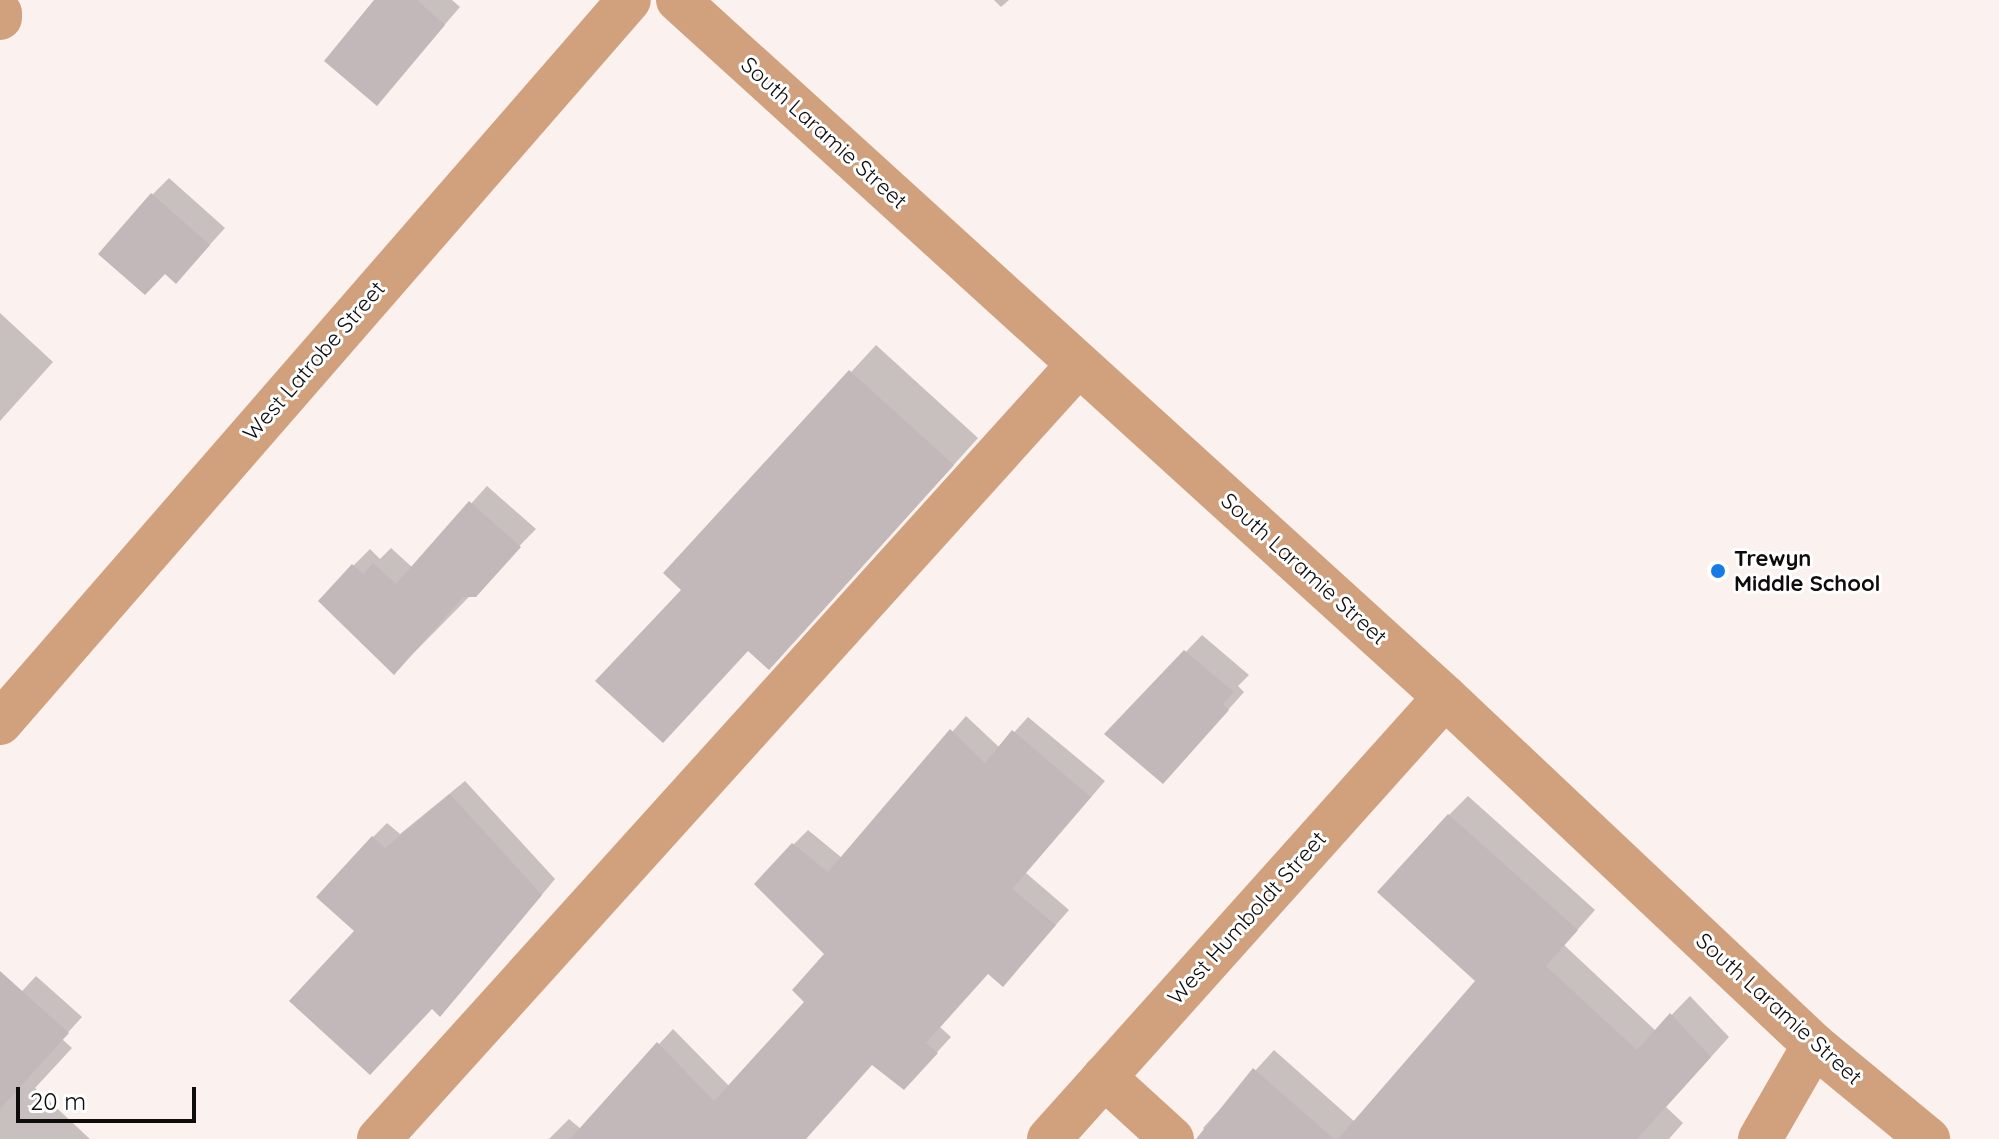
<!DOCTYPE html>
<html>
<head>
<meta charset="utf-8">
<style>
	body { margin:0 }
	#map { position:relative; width:1999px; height:1139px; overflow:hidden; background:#fbf1ef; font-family:Quicksand,sans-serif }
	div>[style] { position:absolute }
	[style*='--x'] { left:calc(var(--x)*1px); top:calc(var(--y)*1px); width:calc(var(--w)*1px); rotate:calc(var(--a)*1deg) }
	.shadow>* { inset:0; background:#0003 }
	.building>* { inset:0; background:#c2b8ba }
	.minor>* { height:44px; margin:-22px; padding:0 22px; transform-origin:22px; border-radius:22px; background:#d1a17d }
	.dots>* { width:22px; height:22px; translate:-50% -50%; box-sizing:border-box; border:4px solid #fff; border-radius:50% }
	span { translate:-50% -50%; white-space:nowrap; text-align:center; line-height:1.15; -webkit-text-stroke:6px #fff; paint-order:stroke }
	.street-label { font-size:22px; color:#0f0c0c }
	.poi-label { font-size:22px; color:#0f0c0c; font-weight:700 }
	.left { translate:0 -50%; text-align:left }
	.scale { position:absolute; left:16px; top:1087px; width:180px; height:36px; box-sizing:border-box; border:4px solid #0f0c0c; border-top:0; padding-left:10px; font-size:24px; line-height:28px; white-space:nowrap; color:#0f0c0c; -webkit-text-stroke:6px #fff; paint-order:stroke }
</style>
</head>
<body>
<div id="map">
	<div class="shadow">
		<i style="clip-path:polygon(376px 0,452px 0,460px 7px,377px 103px)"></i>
		<i style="clip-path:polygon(994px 0,1009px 0,1001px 7px)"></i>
		<i style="clip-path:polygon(169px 178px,225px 228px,176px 282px,165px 272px,152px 195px)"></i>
		<i style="clip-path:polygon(0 313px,53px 362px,0 421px)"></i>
		<i style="clip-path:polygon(876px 345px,978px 438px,794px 642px,683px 589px,666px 573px)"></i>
		<i style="clip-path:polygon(487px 486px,536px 529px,394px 673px,353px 566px,370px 549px,380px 559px,391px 548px,413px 568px)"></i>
		<i style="clip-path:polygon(1202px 635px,1249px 675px,1238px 686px,1244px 692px,1179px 765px,1107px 734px)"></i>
		<i style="clip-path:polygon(966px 716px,1000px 748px,1028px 717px,1105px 781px,1026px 873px,1069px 910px,1003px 985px,988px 972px,940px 1027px,951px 1037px,918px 1073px,873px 1063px,795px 1139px,549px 1139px,569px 1119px,581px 1129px,673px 1029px,730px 1087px,807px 1002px,827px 954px,793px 845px,808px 830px,842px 858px)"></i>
		<i style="clip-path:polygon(465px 781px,555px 879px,455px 999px,357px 931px,373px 837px,387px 823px,400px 834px)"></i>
		<i style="clip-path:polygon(1468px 796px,1595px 910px,1564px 945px,1656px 1031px,1690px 996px,1729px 1037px,1666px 1107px,1683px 1123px,1669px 1139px,1216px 1139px,1203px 1128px,1274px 1050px,1355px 1122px,1478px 981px,1449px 815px)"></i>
		<i style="clip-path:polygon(36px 976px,82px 1017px,62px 1039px,72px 1048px,35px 1088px,90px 1139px,0 1139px,0 1015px)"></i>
	</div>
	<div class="building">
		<i style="clip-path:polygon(374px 0,417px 0,445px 25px,377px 106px,324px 61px)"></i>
		<i style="clip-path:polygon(151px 193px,210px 245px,176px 284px,165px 274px,145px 295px,98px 254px)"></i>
		<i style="clip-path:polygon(849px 370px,954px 465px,769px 670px,748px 651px,663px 743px,595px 681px,681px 590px,663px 573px)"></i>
		<i style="clip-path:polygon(469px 501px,521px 547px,476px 597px,463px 597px,394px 675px,318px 601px,352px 564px,363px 574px,373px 563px,396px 584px)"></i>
		<i style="clip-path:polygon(1184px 650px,1234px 692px,1223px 704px,1229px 710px,1163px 784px,1104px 734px)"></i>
		<i style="clip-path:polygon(950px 729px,985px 763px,1012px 730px,1091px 797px,1012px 889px,1056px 925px,1003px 987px,988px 974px,926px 1043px,938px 1053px,904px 1090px,872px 1065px,806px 1139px,570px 1139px,657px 1042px,714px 1101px,804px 1002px,792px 990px,824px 954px,754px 884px,792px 843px,828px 872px)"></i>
		<i style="clip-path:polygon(450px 794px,542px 895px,440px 1017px,432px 1009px,370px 1075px,289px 1001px,354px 931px,316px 897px,372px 836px,385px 848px)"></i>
		<i style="clip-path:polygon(1448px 814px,1578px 930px,1546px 966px,1637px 1050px,1670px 1013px,1711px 1057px,1637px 1139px,1338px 1139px,1475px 981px,1377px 892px)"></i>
		<i style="clip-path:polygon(0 971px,69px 1033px,0 1109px)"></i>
		<i style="clip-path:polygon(1253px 1068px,1334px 1139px,1196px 1139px)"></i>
	</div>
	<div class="minor">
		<i style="--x:678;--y:0;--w:1036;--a:42.26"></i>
		<i style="--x:1445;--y:697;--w:507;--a:43.32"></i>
		<i style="--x:1814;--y:1045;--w:148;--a:39.5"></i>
		<i style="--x:0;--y:13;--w:5;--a:90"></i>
		<i style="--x:0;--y:723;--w:958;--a:-48.98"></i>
		<i style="--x:1104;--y:1077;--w:92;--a:42.4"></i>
		<i style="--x:379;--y:1139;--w:1043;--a:-47.91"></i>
		<i style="--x:1049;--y:1139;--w:593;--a:-48.14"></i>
		<i style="--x:1760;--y:1139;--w:108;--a:-60.1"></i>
	</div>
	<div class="dots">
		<i style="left:1718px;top:571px;background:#177be4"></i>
	</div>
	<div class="street-label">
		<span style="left:824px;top:133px;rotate:42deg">South Laramie Street</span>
		<span style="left:314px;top:361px;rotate:-49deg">West Latrobe Street</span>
		<span style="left:1304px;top:569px;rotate:42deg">South Laramie Street</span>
		<span style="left:1247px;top:918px;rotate:-48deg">West Humboldt Street</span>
		<span style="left:1779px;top:1009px;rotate:42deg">South Laramie Street</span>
	</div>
	<div class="poi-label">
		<span class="left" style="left:1734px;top:571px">Trewyn<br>Middle School</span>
	</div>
	<div class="scale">20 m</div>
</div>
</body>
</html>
